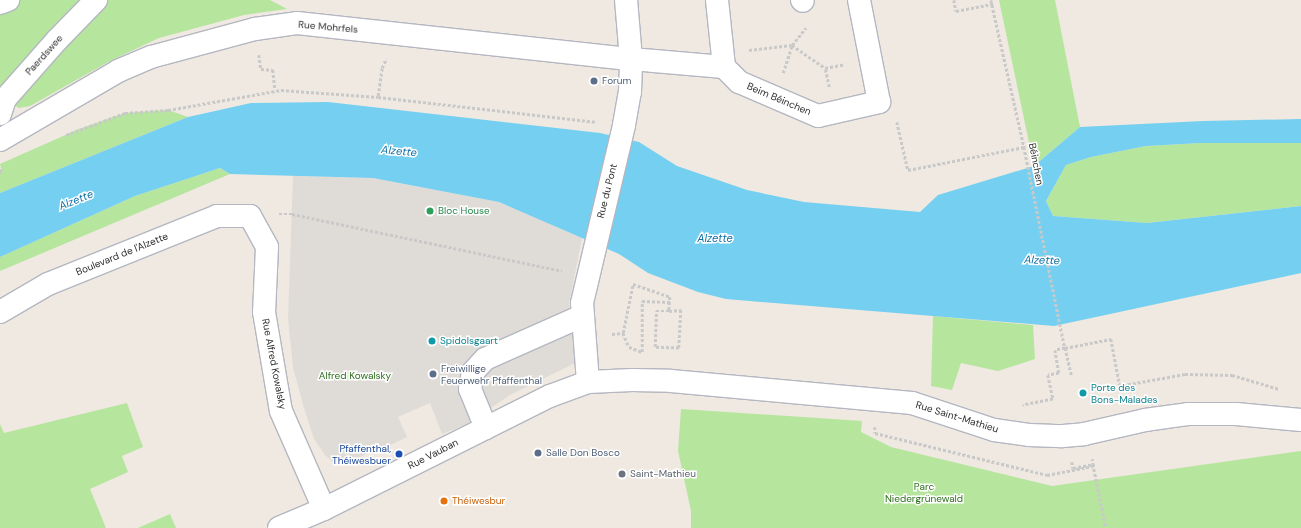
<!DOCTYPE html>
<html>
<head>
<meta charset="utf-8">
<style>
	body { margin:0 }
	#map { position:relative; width:1301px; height:528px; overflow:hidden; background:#efe9e1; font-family:"DM Sans",sans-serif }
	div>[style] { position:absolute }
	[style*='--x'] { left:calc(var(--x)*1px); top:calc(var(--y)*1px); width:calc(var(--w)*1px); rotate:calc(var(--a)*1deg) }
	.green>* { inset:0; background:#b6e59e }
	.plaza>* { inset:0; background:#dfdcd8 }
	.water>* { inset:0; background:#75cff0 }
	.path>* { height:2.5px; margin-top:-1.25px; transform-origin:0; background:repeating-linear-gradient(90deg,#c9c9c9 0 3px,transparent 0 5px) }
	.roads { filter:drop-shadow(1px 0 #b4b7c1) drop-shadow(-1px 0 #b4b7c1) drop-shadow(0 1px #b4b7c1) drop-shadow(0 -1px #b4b7c1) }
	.minor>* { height:22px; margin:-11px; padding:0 11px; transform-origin:11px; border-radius:11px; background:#fff }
	.secondary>* { height:22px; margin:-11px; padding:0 11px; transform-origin:11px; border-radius:11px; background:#fff }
	.dots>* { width:11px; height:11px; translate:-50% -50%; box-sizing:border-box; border:2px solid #fff; border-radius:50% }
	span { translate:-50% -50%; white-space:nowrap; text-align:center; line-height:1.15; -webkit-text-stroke:3px #fff; paint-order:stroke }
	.street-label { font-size:10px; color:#2e2e2e }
	.service-label { font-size:10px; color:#4e5e75 }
	.left { translate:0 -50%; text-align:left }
	.leisure-label { font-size:10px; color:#27864d }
	.culture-label { font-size:10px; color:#0d838f }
	.park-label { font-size:10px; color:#2c6e1b }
	.transit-label { font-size:10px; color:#164399 }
	.right { translate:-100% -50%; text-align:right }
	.worship-label { font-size:10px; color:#5b616d }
	.food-label { font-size:10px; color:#c56008 }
	.water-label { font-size:11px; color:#0d6fa3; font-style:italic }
</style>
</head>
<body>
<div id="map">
	<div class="green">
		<i style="clip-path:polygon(0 0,270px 0,287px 9px,244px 15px,159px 38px,110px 61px,30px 106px,19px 108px,0 96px)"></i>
		<i style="clip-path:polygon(999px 0,1055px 0,1080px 127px,1034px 166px)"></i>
		<i style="clip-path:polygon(168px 110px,188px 117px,0 193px,0 173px,2px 172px,0 164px,79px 129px,125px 113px)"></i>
		<i style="clip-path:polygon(1201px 143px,1301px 143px,1301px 206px,1147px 223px,1053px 216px,1046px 201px,1066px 165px,1091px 157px,1146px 146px)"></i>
		<i style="clip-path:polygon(220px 168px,230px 174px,0 271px,0 257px,135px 196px)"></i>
		<i style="clip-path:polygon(933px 316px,1033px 325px,1035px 359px,998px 371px,961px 363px,952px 390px,931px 386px)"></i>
		<i style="clip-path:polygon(127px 403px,143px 447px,122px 456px,128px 472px,90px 489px,106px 528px,0 528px,0 424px,4px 433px)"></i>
		<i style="clip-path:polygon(681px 409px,862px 421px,861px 432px,891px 447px,1052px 486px,1301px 451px,1301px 528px,691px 528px,691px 511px,678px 451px)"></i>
		<i style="clip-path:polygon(170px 514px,176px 528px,138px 528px)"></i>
	</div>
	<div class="plaza">
		<i style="clip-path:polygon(293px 176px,373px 178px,499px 202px,582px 238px,569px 304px,575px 363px,510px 395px,467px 424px,442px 434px,430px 403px,398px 417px,407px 437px,382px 449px,381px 447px,343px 465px,333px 462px,325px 455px,314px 439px,303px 405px,293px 367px,288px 319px)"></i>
	</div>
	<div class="water">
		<i style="clip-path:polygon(328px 102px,600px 133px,639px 142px,677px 166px,747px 190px,804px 202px,920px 212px,938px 195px,1034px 166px,1080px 127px,1203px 121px,1301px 119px,1301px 143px,1201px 143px,1146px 146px,1091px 157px,1066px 165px,1046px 201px,1053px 216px,1147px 223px,1301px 206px,1301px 273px,1054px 326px,726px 299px,698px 292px,648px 273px,619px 254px,499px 202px,373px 178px,230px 174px,220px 168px,135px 196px,0 257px,0 193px,188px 117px,251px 103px)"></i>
	</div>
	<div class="path">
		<i style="--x:954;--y:0;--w:11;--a:80"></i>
		<i style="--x:956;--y:11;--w:38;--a:-11"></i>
		<i style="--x:991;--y:0;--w:151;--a:77.3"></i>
		<i style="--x:1024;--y:147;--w:205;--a:78.5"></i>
		<i style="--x:1065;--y:348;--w:10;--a:169"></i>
		<i style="--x:1055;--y:350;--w:23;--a:80"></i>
		<i style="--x:1059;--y:373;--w:11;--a:170"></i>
		<i style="--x:1048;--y:375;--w:25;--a:78"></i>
		<i style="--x:1053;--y:399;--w:31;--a:169"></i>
		<i style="--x:749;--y:50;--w:43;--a:-6.6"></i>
		<i style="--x:792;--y:45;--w:22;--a:-51"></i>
		<i style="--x:259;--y:55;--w:14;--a:82"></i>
		<i style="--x:261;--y:69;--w:12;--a:5"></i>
		<i style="--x:273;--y:70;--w:20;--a:84"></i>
		<i style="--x:783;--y:73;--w:29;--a:-72"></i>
		<i style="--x:792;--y:45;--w:40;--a:34.9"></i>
		<i style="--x:829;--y:87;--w:19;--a:-102"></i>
		<i style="--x:825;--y:68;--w:20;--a:-11"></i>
		<i style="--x:378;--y:96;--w:28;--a:-82"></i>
		<i style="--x:382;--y:68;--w:10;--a:-66"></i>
		<i style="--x:897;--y:122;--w:49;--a:77.1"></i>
		<i style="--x:908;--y:170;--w:118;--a:-11.2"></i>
		<i style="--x:66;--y:135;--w:63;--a:-20.4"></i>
		<i style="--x:125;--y:113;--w:43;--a:-4"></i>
		<i style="--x:168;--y:110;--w:115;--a:-10"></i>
		<i style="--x:281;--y:90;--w:97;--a:4.1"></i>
		<i style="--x:378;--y:97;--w:220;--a:6.5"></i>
		<i style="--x:0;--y:169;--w:4;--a:56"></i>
		<i style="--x:2;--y:172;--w:2;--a:153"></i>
		<i style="--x:279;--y:214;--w:13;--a:0"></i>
		<i style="--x:292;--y:214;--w:276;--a:11.9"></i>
		<i style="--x:623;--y:333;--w:50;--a:-78.5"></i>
		<i style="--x:633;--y:284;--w:39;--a:19"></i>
		<i style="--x:670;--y:297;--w:14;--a:94"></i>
		<i style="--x:669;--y:311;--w:12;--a:-5"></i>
		<i style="--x:681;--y:310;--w:38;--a:93"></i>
		<i style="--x:679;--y:348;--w:24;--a:-178"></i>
		<i style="--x:655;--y:347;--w:36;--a:-88"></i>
		<i style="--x:656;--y:311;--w:13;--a:0"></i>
		<i style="--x:612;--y:334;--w:11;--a:-5"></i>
		<i style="--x:623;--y:333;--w:15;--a:67"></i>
		<i style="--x:629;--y:347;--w:14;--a:21"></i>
		<i style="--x:642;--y:352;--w:51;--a:-90"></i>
		<i style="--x:642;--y:301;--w:28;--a:2"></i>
		<i style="--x:1071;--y:375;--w:28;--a:-103"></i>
		<i style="--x:1065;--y:348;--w:47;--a:-11.1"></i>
		<i style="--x:1111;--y:339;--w:48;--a:79.2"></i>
		<i style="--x:1108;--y:388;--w:78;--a:-10.3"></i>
		<i style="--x:1185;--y:374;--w:47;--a:1.2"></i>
		<i style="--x:1232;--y:375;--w:49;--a:16.6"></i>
		<i style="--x:875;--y:427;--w:6;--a:90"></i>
		<i style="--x:875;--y:433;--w:177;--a:13.7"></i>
		<i style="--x:1047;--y:475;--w:47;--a:-11.1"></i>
		<i style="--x:1093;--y:466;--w:7;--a:-98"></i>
		<i style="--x:1072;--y:462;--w:6;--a:81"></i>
		<i style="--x:1073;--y:468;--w:20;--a:-11"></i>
		<i style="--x:1093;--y:464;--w:65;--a:78.5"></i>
	</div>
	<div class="roads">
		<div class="minor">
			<i style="--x:717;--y:0;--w:67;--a:84"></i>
			<i style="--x:802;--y:0;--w:1;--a:45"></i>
			<i style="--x:0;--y:3;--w:9;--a:-21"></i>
			<i style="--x:0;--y:114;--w:16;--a:-72"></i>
			<i style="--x:5;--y:99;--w:79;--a:-48.6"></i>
			<i style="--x:57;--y:40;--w:56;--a:-45.7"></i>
			<i style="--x:0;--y:140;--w:137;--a:-30.3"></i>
			<i style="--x:118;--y:71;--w:36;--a:-23"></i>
			<i style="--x:151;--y:57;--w:108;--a:-15.1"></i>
			<i style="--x:255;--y:29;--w:42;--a:-8.1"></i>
			<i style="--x:297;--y:23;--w:336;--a:6.2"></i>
			<i style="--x:631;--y:59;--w:93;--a:4.9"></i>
			<i style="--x:724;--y:67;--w:21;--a:45"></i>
			<i style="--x:739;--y:82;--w:86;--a:23.3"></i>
			<i style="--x:818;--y:116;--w:63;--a:-12.9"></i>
			<i style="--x:879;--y:102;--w:104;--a:-101.1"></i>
			<i style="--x:0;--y:312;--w:56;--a:-30.3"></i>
			<i style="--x:48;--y:284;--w:182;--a:-21.9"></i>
			<i style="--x:217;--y:216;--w:33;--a:0"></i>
			<i style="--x:250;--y:216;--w:35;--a:61"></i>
			<i style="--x:267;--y:247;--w:65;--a:92.6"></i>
			<i style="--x:264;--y:312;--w:100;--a:80.3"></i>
			<i style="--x:281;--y:411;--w:107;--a:66.3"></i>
			<i style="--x:588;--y:382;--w:79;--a:-94.3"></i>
			<i style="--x:582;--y:303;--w:183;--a:-76.7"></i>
			<i style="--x:624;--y:125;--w:34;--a:-80"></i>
			<i style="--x:630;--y:92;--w:33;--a:-88"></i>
			<i style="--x:631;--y:59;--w:59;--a:-94.8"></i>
			<i style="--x:486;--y:428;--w:42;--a:-112.3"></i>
			<i style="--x:470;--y:389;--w:17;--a:-80"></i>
			<i style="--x:473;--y:372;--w:18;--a:-47"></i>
			<i style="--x:485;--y:359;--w:106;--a:-23.9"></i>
		</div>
		<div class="secondary">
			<i style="--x:279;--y:528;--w:49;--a:-22.9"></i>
			<i style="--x:324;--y:509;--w:253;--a:-26.6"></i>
			<i style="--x:550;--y:396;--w:40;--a:-20.2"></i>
			<i style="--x:588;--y:382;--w:44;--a:-2.6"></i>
			<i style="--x:632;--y:380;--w:39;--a:1"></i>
			<i style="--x:671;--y:381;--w:242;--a:5.2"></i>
			<i style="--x:912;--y:403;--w:86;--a:18.2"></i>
			<i style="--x:994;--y:430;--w:35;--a:8"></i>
			<i style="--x:1029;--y:435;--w:34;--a:2"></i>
			<i style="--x:1063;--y:436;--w:21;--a:-5"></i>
			<i style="--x:1084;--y:434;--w:63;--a:-12.9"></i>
			<i style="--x:1145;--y:420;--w:43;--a:-7.9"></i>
			<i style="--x:1188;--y:414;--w:48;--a:0"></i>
			<i style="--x:1236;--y:414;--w:65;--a:5.3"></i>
		</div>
	</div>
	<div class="dots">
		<i style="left:594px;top:81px;background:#5c6f8a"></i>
		<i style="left:430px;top:211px;background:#2e9e5b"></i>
		<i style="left:432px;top:341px;background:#0f9aa8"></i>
		<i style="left:433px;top:374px;background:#5c6f8a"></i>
		<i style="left:1083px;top:393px;background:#0f9aa8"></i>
		<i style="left:538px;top:453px;background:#5c6f8a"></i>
		<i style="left:399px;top:454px;background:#1a4fb4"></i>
		<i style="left:622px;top:474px;background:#6b7280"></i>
		<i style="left:444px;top:501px;background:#e8710a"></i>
	</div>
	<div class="street-label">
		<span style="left:328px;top:27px;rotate:5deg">Rue Mohrfels</span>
		<span style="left:44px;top:55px;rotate:-48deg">Paerdswee</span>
		<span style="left:779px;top:99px;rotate:23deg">Beim Béinchen</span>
		<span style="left:1036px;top:164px;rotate:79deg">Béinchen</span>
		<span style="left:607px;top:191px;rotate:-76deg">Rue du Pont</span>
		<span style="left:122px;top:254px;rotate:-22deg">Boulevard de l'Alzette</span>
		<span style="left:274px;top:364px;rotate:79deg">Rue Alfred Kowalsky</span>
		<span style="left:957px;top:417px;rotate:17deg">Rue Saint-Mathieu</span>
		<span style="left:433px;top:454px;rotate:-27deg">Rue Vauban</span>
	</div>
	<div class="service-label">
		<span class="left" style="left:602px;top:81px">Forum</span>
		<span class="left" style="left:441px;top:374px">Freiwillige<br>Feuerwehr Pfaffenthal</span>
		<span class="left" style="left:546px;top:453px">Salle Don Bosco</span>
	</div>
	<div class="leisure-label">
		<span class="left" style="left:438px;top:211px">Bloc House</span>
	</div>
	<div class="culture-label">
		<span class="left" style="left:440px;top:341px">Spidolsgaart</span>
		<span class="left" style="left:1091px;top:393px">Porte des<br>Bons-Malades</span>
	</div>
	<div class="park-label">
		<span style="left:355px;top:376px">Alfred Kowalsky</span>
		<span style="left:924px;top:492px">Parc<br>Niedergrünewald</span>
	</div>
	<div class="transit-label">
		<span class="right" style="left:391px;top:454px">Pfaffenthal,<br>Théiwesbuer</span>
	</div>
	<div class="worship-label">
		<span class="left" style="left:630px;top:474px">Saint-Mathieu</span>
	</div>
	<div class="food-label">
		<span class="left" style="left:452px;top:501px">Théiwesbur</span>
	</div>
	<div class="water-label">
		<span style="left:399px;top:151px;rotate:5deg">Alzette</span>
		<span style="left:76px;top:200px;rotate:-22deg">Alzette</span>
		<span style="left:715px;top:238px">Alzette</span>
		<span style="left:1042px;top:260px;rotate:2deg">Alzette</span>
	</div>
</div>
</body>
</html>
